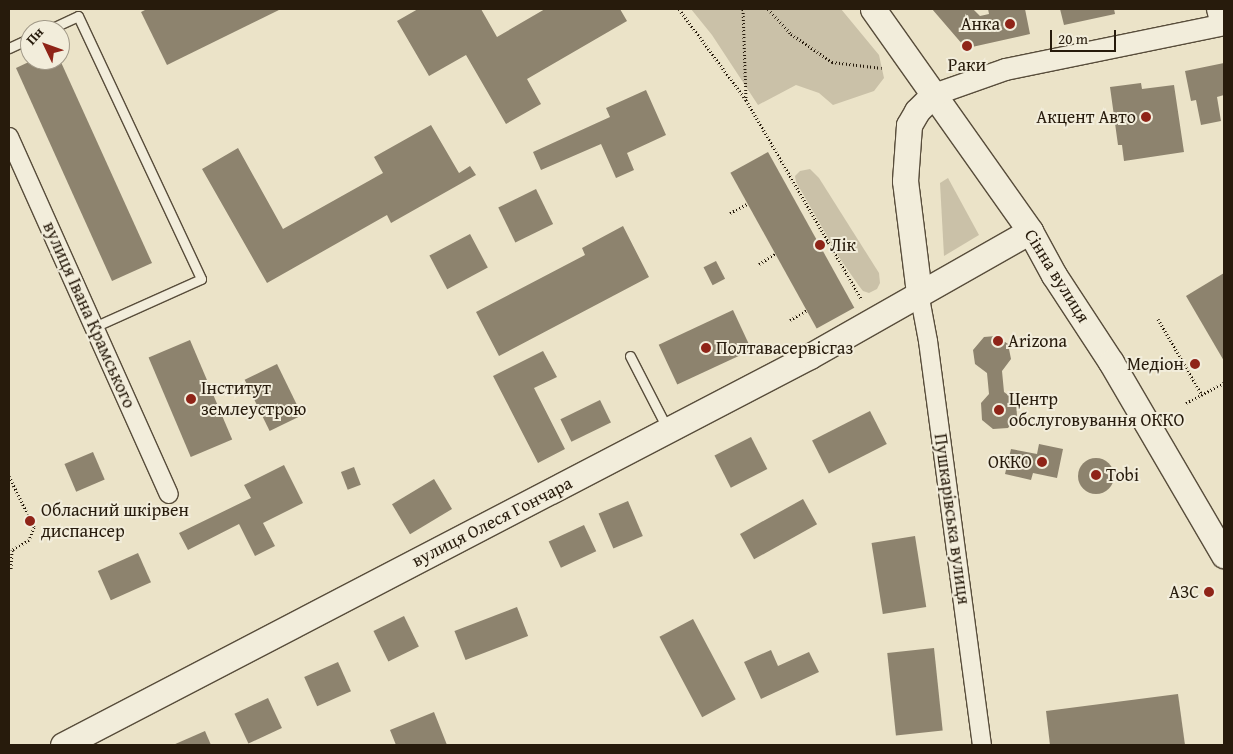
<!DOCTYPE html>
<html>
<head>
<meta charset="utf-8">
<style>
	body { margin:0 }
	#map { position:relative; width:1233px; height:754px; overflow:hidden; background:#ebe3c8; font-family:"Gentium Book Plus",serif }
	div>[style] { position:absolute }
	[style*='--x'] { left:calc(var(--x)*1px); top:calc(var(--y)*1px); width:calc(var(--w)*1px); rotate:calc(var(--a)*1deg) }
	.green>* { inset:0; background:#cac1a8 }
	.building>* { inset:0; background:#8d836e; transform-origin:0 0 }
	.round { border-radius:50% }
	.path>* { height:3px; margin-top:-1.5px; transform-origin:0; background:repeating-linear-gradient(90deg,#271b0c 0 1px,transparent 0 3.5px) }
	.roads { filter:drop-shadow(1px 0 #584d3b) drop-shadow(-1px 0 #584d3b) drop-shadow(0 1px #584d3b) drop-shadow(0 -1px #584d3b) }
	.service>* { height:9px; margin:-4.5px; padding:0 4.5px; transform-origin:4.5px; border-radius:4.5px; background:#f2eddb }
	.minor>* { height:18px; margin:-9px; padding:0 9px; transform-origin:9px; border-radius:9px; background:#f2eddb }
	.tertiary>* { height:21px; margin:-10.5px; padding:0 10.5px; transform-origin:10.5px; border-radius:10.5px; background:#f2eddb }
	.secondary>* { height:25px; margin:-12.5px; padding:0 12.5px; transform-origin:12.5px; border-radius:12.5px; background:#f2eddb }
	.dots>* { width:14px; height:14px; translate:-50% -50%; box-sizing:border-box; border:2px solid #f2eddb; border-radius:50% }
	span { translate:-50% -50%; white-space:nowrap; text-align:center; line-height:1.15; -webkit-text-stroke:4px #f2eddb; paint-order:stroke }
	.poi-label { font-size:18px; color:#271b0c }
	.right { translate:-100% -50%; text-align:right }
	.left { translate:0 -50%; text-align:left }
	.street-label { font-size:18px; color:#271b0c }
	.frame { position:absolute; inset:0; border:10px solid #271b0c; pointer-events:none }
	.north { position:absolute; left:20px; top:20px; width:50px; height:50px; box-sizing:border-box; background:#f2eddb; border:1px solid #a19988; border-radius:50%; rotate:312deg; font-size:14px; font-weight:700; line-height:20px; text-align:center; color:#271b0c }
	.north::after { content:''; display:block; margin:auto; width:18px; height:22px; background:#8f2418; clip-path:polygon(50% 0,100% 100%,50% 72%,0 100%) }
	.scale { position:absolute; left:1050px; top:30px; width:66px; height:22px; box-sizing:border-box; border:2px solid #271b0c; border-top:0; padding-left:6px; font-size:15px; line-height:18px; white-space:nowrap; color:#271b0c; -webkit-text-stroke:4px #f2eddb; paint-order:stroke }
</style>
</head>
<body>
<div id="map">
	<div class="green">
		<i style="clip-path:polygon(691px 9px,841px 9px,879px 55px,884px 78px,874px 91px,833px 105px,819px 93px,796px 85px,758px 105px,712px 35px)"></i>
		<i style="clip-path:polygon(810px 169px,819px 178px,879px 273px,880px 283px,877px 289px,869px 293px,863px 291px,859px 286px,841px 260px,796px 182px,795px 176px,800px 171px)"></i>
		<i style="clip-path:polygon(948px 178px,979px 235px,944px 256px,940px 183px)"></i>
	</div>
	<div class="building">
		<i style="clip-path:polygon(147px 9px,281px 9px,167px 65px,141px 12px)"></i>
		<i style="clip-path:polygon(418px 9px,481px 9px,497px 37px,545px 9px,620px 9px,627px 21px,527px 79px,541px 104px,506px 124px,466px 55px,429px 76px,397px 21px)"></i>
		<i style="clip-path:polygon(932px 9px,973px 9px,980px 16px,989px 14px,988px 9px,1025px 9px,1030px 34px,972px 47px,963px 45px)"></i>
		<i style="clip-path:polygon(1060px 9px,1114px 9px,1115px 14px,1064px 25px)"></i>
		<i style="clip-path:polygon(33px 60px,60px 60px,152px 263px,112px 281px,16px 68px)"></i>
		<i style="clip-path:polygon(1224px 63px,1224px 95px,1217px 97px,1221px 121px,1201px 125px,1196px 100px,1191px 101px,1185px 71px)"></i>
		<i style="clip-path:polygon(1141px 83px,1142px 89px,1174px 85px,1184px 152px,1124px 161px,1122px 145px,1118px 145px,1110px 87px)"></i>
		<i style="clip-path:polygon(646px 90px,666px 135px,627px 153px,634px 170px,616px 178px,601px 144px,541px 170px,533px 152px,610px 117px,606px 108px)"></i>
		<i style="clip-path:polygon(431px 125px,459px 173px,470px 166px,476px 175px,391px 223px,387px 215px,267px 283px,202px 169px,238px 148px,283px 229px,383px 173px,374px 157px)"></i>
		<i style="left:768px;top:152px;width:178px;height:43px;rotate:61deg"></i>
		<i style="left:536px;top:189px;width:39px;height:42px;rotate:64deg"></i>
		<i style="clip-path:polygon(623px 226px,649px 277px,499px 356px,476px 312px,585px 255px,582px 248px)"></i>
		<i style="left:470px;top:234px;width:38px;height:46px;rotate:62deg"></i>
		<i style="left:716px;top:261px;width:20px;height:14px;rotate:63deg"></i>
		<i style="clip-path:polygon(1224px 273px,1224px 361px,1186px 296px)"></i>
		<i style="left:733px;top:310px;width:44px;height:82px;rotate:65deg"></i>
		<i style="clip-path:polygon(996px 336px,1008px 344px,1011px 359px,1002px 371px,1004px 392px,1016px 401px,1017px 416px,1008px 428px,993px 429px,982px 420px,981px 403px,989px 394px,987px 373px,975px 364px,973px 350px,984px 337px)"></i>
		<i style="left:190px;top:340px;width:108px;height:45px;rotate:67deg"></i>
		<i style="clip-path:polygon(543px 351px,557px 377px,534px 388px,565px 449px,538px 463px,493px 376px)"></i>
		<i style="left:277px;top:364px;width:57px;height:36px;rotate:64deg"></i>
		<i style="left:600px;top:400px;width:25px;height:44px;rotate:64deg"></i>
		<i style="left:870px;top:411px;width:37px;height:65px;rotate:63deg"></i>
		<i style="left:751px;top:437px;width:36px;height:41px;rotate:63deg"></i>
		<i style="clip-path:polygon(1039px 444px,1063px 449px,1057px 478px,1033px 473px,1031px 480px,1005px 474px,1011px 449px,1037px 454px)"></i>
		<i style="left:93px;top:452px;width:30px;height:31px;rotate:67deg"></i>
		<i class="round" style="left:1078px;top:458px;width:36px;height:36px"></i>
		<i style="clip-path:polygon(284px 465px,303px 503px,263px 523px,275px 546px,255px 556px,239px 524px,188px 550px,179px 533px,251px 498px,244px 485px)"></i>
		<i style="left:354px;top:467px;width:19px;height:14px;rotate:69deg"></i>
		<i style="left:434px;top:479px;width:35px;height:49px;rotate:59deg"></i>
		<i style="left:803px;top:499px;width:29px;height:72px;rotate:61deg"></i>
		<i style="left:628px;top:501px;width:38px;height:32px;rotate:67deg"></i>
		<i style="left:584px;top:525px;width:29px;height:39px;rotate:65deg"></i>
		<i style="left:915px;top:536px;width:72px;height:44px;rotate:81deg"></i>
		<i style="left:138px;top:553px;width:32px;height:44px;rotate:66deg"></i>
		<i style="left:517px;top:607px;width:31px;height:67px;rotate:69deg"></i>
		<i style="left:404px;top:616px;width:34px;height:34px;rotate:64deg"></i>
		<i style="left:693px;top:619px;width:91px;height:38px;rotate:62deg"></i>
		<i style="left:934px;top:648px;width:83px;height:47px;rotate:84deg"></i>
		<i style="clip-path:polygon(771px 650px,778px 666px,809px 652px,819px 672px,761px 699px,744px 662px)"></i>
		<i style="left:338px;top:662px;width:32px;height:37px;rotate:66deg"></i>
		<i style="clip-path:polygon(1178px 694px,1185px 745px,1050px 745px,1046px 711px)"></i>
		<i style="left:268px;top:698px;width:33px;height:37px;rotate:65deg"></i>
		<i style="clip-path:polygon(434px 712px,447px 745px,396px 745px,390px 730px)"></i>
		<i style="clip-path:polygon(205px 731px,211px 745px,173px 745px)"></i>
	</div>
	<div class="path">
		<i style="--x:679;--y:9;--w:113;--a:53.6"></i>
		<i style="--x:746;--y:100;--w:231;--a:59.9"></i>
		<i style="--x:743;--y:9;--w:91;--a:88.1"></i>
		<i style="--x:768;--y:9;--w:34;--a:47"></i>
		<i style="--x:791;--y:34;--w:50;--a:34.3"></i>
		<i style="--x:832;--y:62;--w:50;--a:6.8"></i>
		<i style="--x:730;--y:213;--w:19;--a:-28"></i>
		<i style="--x:820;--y:245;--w:8;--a:-30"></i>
		<i style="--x:759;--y:264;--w:19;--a:-32"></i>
		<i style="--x:1158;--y:319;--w:88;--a:59.9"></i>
		<i style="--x:790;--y:320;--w:20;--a:-30"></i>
		<i style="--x:1186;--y:403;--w:43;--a:-27.8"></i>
		<i style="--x:9;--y:476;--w:57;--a:63.9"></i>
		<i style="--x:34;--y:527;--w:14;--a:111"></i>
		<i style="--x:29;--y:540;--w:20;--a:150"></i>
		<i style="--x:12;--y:550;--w:19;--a:93"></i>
	</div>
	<div class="roads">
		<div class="service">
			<i style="--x:48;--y:30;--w:33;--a:-25"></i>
			<i style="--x:78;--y:16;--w:290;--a:64.9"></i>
			<i style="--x:201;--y:279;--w:117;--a:155.8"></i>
			<i style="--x:9;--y:48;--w:23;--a:-25"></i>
			<i style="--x:630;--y:356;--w:81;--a:62.8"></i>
		</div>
		<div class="minor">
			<i style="--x:1216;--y:9;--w:16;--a:76"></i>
			<i style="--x:9;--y:137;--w:391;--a:65.9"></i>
			<i style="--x:919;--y:293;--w:49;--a:79.4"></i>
			<i style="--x:928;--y:341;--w:408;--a:82.4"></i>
		</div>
		<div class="tertiary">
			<i style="--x:934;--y:94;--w:75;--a:-19.4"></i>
			<i style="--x:1005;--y:69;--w:224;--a:-11.6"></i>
		</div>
		<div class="secondary">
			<i style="--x:873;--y:9;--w:272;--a:54.7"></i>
			<i style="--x:1030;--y:231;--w:50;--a:61.4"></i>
			<i style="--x:1054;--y:275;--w:104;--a:56.8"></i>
			<i style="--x:1111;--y:362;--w:224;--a:59.7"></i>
			<i style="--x:919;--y:293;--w:113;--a:-97.1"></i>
			<i style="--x:905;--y:181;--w:56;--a:-85.9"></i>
			<i style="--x:909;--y:125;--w:16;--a:-60"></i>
			<i style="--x:917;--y:111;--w:24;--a:-45"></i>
			<i style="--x:63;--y:745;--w:842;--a:-27.51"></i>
			<i style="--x:810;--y:356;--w:253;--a:-29.6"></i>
		</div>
	</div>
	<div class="dots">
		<i style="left:1010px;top:24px;background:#8f2418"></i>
		<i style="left:967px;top:46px;background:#8f2418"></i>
		<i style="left:1146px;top:117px;background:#8f2418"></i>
		<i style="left:820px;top:245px;background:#8f2418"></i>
		<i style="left:998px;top:341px;background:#8f2418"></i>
		<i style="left:706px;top:348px;background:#8f2418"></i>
		<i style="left:1195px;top:364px;background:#8f2418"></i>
		<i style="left:191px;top:399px;background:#8f2418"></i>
		<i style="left:999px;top:410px;background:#8f2418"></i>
		<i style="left:1042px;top:462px;background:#8f2418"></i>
		<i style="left:1096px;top:475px;background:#8f2418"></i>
		<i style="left:30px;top:521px;background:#8f2418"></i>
		<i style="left:1209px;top:592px;background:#8f2418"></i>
	</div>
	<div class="poi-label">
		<span class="right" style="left:1000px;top:24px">Анка</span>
		<span style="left:967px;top:65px">Раки</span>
		<span class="right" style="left:1136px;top:117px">Акцент Авто</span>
		<span class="left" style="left:830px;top:245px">Лік</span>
		<span class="left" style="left:1008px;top:341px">Arizona</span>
		<span class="left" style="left:716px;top:348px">Полтавасервісгаз</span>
		<span class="right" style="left:1184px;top:364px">Медіон</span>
		<span class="left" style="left:201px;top:399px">Інститут<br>землеустрою</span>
		<span class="left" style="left:1009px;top:410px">Центр<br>обслуговування ОККО</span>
		<span class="right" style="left:1032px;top:462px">ОККО</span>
		<span class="left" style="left:1106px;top:475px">Tobi</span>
		<span class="left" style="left:41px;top:521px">Обласний шкірвен<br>диспансер</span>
		<span class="right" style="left:1199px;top:592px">АЗС</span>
	</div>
	<div class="street-label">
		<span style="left:1057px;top:276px;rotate:58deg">Сінна вулиця</span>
		<span style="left:89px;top:315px;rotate:66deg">вулиця Івана Крамського</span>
		<span style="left:952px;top:519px;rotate:82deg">Пушкарівська вулиця</span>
		<span style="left:492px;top:522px;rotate:-27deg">вулиця Олеся Гончара</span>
	</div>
	<div class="frame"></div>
	<div class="north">Пн</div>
	<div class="scale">20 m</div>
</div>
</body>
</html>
